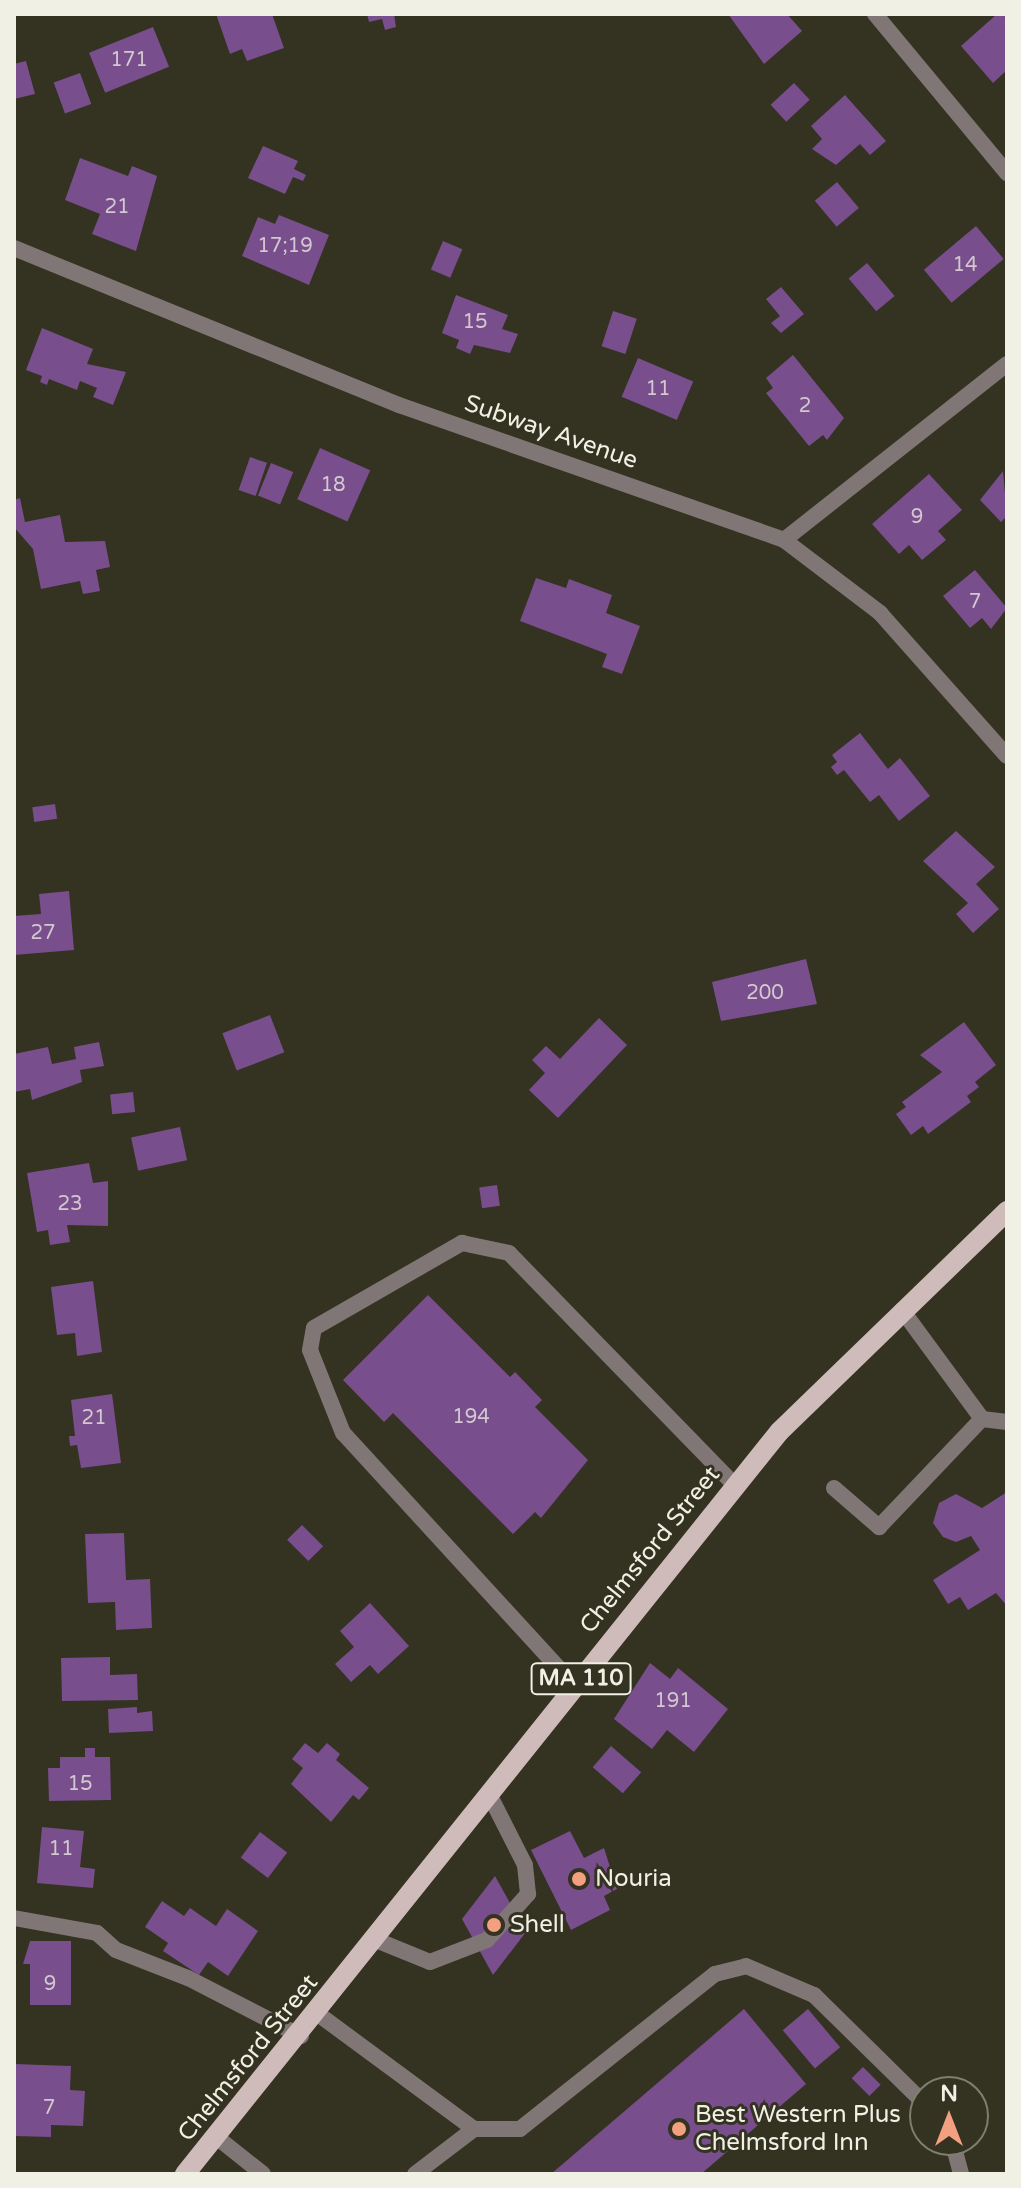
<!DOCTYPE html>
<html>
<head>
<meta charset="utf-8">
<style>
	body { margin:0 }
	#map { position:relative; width:1021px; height:2188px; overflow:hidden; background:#343221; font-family:"Varela Round",sans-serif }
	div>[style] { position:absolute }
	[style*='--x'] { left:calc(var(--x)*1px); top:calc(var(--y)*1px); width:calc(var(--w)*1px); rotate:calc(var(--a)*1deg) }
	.building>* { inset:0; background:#784e8c; transform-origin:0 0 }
	.lane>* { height:16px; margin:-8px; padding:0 8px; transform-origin:8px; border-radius:8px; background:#817676 }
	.street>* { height:16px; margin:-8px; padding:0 8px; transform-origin:8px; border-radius:8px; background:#817676 }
	.primary>* { height:20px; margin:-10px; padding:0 10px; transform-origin:10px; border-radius:10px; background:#d0bbbb }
	.dots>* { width:22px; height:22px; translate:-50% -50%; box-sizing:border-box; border:4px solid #343221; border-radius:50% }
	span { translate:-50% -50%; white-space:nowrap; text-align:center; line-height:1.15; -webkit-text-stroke:6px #343221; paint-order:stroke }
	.number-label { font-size:20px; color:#d3c8cf }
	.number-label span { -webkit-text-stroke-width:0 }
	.shield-label span { padding:2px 6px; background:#343221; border:2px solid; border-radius:6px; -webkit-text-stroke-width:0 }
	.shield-label { font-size:22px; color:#f1f0e5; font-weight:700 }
	.street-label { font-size:24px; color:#f1f0e5 }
	.poi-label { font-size:24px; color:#f1f0e5 }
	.left { translate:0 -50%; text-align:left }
	.frame { position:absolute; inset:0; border:16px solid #f1f0e5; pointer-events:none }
	.north { position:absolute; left:909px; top:2076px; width:80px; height:80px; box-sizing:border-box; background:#343221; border:2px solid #807e6f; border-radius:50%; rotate:0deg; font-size:22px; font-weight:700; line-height:32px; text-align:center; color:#f1f0e5 }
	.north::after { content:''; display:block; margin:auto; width:28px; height:36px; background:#f3a081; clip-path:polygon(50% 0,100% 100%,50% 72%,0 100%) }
</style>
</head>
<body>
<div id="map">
	<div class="building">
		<i style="clip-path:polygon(216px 14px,272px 14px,284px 48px,247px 61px,242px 49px,230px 54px)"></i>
		<i style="clip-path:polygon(367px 14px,394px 14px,396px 27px,385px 30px,382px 19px,369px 22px)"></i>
		<i style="clip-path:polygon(728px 14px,787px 14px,802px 31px,764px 64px)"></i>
		<i style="clip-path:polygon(997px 14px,1007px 17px,1007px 70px,993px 83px,961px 46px)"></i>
		<i style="left:153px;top:27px;width:43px;height:69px;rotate:68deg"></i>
		<i style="clip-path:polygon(26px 61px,35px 94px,14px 99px,14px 64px)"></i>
		<i style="left:80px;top:73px;width:33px;height:28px;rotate:70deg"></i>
		<i style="left:794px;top:83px;width:23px;height:32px;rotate:47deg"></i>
		<i style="clip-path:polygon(845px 95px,886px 141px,870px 155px,860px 144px,836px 165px,812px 149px,822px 139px,811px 126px)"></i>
		<i style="clip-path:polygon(263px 146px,298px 161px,294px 169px,306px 175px,303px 181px,293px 177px,285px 194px,248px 178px)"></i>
		<i style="clip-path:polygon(80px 158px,128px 176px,132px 166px,157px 176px,136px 251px,92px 234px,100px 214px,65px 200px)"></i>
		<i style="left:837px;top:182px;width:34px;height:29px;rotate:50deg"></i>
		<i style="clip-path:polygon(279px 215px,329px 235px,309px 285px,242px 256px,258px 217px,275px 224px)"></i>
		<i style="left:976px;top:226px;width:43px;height:68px;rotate:50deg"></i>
		<i style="left:443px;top:241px;width:21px;height:31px;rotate:23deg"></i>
		<i style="left:867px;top:263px;width:43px;height:24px;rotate:50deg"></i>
		<i style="clip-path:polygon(781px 287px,804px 314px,781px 333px,771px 323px,780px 316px,766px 299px)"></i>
		<i style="clip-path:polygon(456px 295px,508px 315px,502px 329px,518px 334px,510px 353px,474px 345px,470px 354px,456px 348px,459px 340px,442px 333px)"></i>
		<i style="left:613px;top:311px;width:25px;height:37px;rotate:18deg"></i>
		<i style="clip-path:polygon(42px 328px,93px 349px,87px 364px,126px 372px,113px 405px,93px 397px,97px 388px,80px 381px,77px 390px,49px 379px,47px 385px,40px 382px,42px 376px,26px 370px)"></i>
		<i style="clip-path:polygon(793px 355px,844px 418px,827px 440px,823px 435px,809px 446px,766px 393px,773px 388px,766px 378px)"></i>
		<i style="left:638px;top:358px;width:60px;height:42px;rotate:23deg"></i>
		<i style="left:320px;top:448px;width:55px;height:56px;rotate:24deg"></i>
		<i style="left:250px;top:457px;width:18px;height:35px;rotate:19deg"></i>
		<i style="left:271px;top:463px;width:24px;height:35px;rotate:22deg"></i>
		<i style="clip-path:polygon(1003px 471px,1007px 516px,1001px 522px,980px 500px)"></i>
		<i style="clip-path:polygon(929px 474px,962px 510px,938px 531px,946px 540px,922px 560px,909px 545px,899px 554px,872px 524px)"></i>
		<i style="clip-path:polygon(20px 498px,25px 522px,60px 515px,65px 542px,105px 541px,110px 567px,96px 570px,100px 591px,83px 594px,80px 581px,41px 589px,33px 549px,14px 527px,14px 500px)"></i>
		<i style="clip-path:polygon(975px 570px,1007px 608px,991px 629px,982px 618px,970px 628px,943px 596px)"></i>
		<i style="clip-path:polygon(536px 578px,566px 588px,569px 579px,612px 595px,606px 613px,640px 626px,622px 674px,602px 667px,607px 654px,520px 621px)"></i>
		<i style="clip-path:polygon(860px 733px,888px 769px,900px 758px,930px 796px,899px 821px,879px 795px,870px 802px,844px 770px,837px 775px,831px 767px,837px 762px,832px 755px)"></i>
		<i style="left:55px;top:804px;width:15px;height:23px;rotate:82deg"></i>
		<i style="clip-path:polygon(956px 831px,995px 867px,976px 884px,999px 909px,973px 933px,956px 914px,968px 903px,923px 861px)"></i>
		<i style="clip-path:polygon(69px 891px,74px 950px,14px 955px,14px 916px,41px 914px,39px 894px)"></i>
		<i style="clip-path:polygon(806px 959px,817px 1004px,721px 1021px,712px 982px)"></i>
		<i style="left:270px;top:1015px;width:40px;height:51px;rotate:69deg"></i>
		<i style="clip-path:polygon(599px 1018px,627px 1045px,558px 1118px,529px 1090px,545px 1073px,532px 1060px,546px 1046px,560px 1059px)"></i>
		<i style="clip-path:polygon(964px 1022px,996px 1065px,975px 1082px,979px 1087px,967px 1096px,971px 1102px,928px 1134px,923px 1126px,911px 1135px,896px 1114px,906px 1107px,902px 1102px,942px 1072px,920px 1055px)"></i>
		<i style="clip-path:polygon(99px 1042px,104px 1066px,80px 1070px,82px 1082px,32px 1100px,30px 1089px,14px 1092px,14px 1054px,48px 1047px,52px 1064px,76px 1059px,74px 1047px)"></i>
		<i style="left:133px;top:1092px;width:20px;height:23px;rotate:84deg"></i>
		<i style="left:180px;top:1127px;width:34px;height:50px;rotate:78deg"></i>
		<i style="clip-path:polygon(89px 1163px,93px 1183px,108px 1181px,108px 1226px,67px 1225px,70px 1242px,50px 1245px,48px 1230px,37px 1232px,27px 1173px)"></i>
		<i style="left:497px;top:1185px;width:21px;height:18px;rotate:82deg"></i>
		<i style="clip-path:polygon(93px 1281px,102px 1352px,77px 1356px,75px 1333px,57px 1335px,51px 1287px)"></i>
		<i style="clip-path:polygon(428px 1295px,510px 1377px,515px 1372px,542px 1400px,535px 1407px,588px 1460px,541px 1518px,535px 1512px,513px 1534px,393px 1413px,384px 1422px,343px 1380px)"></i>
		<i style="clip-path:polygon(112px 1394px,121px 1463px,81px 1468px,77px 1445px,70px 1446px,69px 1436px,75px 1436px,71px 1400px)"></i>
		<i style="clip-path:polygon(1007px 1492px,1007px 1606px,996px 1593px,968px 1610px,960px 1597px,948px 1604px,933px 1580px,980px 1550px,971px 1536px,956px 1542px,943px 1537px,933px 1523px,939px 1503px,956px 1494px,982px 1508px)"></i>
		<i style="left:302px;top:1525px;width:30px;height:21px;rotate:45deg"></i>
		<i style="clip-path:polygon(124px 1533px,126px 1580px,150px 1579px,152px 1628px,116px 1630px,115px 1602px,88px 1603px,85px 1534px)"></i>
		<i style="clip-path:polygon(370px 1603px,409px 1646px,378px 1674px,370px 1665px,351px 1682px,335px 1664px,354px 1647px,340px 1631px)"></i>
		<i style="clip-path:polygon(110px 1657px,110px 1675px,137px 1674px,138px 1700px,62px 1701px,61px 1658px)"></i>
		<i style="clip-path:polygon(650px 1663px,670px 1679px,678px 1668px,728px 1709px,694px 1752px,667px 1730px,652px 1749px,614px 1719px)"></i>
		<i style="clip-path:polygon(137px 1707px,137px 1713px,152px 1711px,153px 1731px,109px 1733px,108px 1709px)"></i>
		<i style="clip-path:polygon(305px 1743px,318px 1753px,327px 1743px,340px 1754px,336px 1760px,369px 1788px,359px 1800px,353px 1795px,331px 1822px,291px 1784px,303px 1768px,292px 1759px)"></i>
		<i style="left:611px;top:1746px;width:40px;height:28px;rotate:41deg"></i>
		<i style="clip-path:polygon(85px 1748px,95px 1748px,95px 1757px,110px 1757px,111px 1800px,49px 1801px,48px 1768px,60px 1768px,60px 1757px,85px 1757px)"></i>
		<i style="clip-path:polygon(42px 1827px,84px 1831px,80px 1867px,95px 1869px,93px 1888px,37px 1883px)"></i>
		<i style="clip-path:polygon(570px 1831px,584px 1858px,604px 1848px,617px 1889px,604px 1896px,610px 1910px,571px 1930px,531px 1850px)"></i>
		<i style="left:260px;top:1832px;width:34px;height:32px;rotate:37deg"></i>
		<i style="clip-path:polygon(495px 1876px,526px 1932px,493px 1975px,462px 1919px)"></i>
		<i style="clip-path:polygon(162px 1901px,184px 1916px,190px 1908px,216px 1926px,227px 1909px,258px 1931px,228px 1976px,208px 1962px,199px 1975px,163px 1951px,168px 1943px,145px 1927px)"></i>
		<i style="clip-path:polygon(30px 1941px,71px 1941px,71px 2005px,30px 2005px,30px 1964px,23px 1964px)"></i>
		<i style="clip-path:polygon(744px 2009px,806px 2084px,701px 2174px,551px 2174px)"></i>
		<i style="left:808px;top:2009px;width:50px;height:33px;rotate:50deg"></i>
		<i style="clip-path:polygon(14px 2064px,71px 2066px,70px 2090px,85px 2091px,83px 2126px,51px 2125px,51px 2137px,14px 2136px)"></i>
		<i style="left:863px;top:2067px;width:25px;height:16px;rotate:45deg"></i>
	</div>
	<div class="lane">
		<i style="--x:902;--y:1310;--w:135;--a:53.7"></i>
		<i style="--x:982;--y:1419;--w:25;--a:7"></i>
		<i style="--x:834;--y:1488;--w:60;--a:40.9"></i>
		<i style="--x:879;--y:1527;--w:149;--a:-46.4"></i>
		<i style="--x:575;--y:1686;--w:343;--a:-132.5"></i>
		<i style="--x:343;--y:1433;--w:89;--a:-111.7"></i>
		<i style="--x:310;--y:1350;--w:22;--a:-80"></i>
		<i style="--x:314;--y:1328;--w:171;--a:-29.9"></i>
		<i style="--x:462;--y:1243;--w:48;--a:12"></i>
		<i style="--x:509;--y:1253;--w:324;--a:45.8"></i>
		<i style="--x:14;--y:1918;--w:84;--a:10.2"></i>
		<i style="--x:97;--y:1933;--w:25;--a:42"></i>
		<i style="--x:116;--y:1950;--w:77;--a:21.3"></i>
		<i style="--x:188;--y:1978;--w:127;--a:27.2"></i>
		<i style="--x:376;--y:1940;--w:58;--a:22.2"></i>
		<i style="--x:430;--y:1962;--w:61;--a:-21.1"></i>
		<i style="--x:487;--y:1940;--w:62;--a:-48.3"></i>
		<i style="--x:528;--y:1894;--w:29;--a:-96"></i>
		<i style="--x:525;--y:1865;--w:77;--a:-116.9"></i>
		<i style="--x:318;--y:2014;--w:194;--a:36.4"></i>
		<i style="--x:219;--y:2139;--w:56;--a:38.5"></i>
		<i style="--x:952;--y:2140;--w:35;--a:75"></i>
		<i style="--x:415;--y:2174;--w:74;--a:-37.3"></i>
		<i style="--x:474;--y:2129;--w:46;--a:0"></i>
		<i style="--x:520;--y:2129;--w:249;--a:-38.5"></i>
		<i style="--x:715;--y:1974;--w:32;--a:-14"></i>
		<i style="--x:746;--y:1966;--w:74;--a:23.1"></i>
		<i style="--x:814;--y:1995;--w:156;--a:44.5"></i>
	</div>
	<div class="street">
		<i style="--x:875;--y:14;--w:207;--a:50.3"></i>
		<i style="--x:14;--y:248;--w:416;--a:22.2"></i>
		<i style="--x:399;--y:405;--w:408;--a:19.3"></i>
		<i style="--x:784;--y:540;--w:121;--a:37.2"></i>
		<i style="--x:880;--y:613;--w:191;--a:48.4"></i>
		<i style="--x:784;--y:540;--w:284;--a:-38.3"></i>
	</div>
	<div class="primary">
		<i style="--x:185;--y:2174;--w:950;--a:-51.32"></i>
		<i style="--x:779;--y:1432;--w:318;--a:-44.1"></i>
	</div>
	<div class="dots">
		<i style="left:579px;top:1879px;background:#f3a081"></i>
		<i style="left:494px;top:1925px;background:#f3a081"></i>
		<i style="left:679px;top:2129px;background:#f3a081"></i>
	</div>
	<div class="number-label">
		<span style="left:129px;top:60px">171</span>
		<span style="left:117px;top:207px">21</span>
		<span style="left:285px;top:246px">17;19</span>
		<span style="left:965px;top:265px">14</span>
		<span style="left:475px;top:322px">15</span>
		<span style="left:658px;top:389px">11</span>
		<span style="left:805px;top:406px">2</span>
		<span style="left:333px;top:485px">18</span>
		<span style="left:917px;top:517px">9</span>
		<span style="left:975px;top:602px">7</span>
		<span style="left:43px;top:933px">27</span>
		<span style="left:765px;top:993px">200</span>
		<span style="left:70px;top:1204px">23</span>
		<span style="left:471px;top:1417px">194</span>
		<span style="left:94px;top:1418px">21</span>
		<span style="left:673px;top:1701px">191</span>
		<span style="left:80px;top:1784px">15</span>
		<span style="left:61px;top:1849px">11</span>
		<span style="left:50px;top:1984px">9</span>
		<span style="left:49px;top:2108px">7</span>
	</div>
	<div class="shield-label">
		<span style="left:581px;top:1679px">MA 110</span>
	</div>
	<div class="street-label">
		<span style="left:551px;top:432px;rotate:19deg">Subway Avenue</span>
		<span style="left:650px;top:1550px;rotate:-51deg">Chelmsford Street</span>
		<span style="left:248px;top:2058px;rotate:-51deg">Chelmsford Street</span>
	</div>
	<div class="poi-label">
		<span class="left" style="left:595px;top:1879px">Nouria</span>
		<span class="left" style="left:510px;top:1925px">Shell</span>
		<span class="left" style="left:695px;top:2129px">Best Western Plus<br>Chelmsford Inn</span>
	</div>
	<div class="frame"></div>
	<div class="north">N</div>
</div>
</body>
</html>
